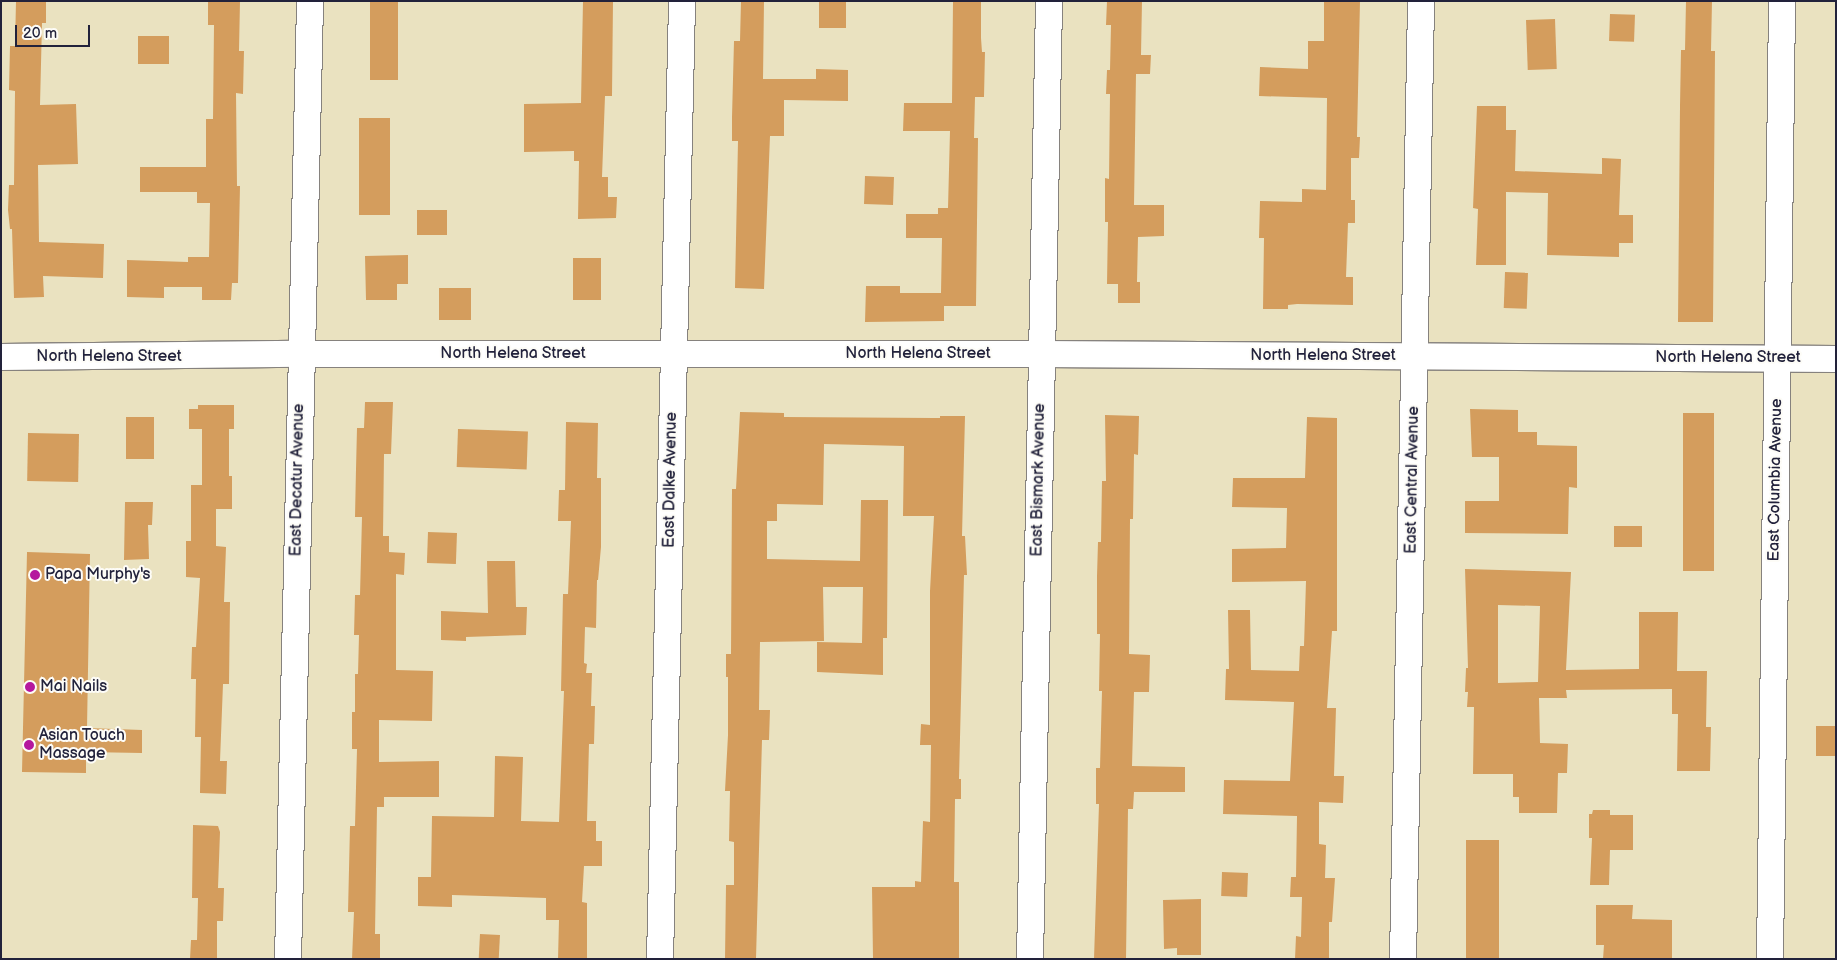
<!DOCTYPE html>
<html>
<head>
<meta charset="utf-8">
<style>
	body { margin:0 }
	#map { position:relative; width:1837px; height:960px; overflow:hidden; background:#eae2c0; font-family:"Balsamiq Sans",sans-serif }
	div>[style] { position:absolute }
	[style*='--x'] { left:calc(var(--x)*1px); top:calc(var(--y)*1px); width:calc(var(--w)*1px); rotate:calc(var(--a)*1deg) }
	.building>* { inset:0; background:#d49d5d; transform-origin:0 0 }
	.roads { filter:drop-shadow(1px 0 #86827e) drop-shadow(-1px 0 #86827e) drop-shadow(0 1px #86827e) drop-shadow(0 -1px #86827e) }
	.minor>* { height:26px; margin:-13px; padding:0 13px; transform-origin:13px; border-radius:13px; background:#fff }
	.dots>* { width:14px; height:14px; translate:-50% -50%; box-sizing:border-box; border:2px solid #fdfcf7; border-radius:50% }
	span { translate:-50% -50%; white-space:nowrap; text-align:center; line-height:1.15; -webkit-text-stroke:4px #fdfcf7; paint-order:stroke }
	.street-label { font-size:16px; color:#22223b }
	.poi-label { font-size:16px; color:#22223b }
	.left { translate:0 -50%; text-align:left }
	.frame { position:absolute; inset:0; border:2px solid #22223b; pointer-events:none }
	.scale { position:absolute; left:15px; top:25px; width:75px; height:22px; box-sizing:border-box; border:2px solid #22223b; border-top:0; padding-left:6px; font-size:15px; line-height:18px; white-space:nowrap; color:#22223b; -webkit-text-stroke:4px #fdfcf7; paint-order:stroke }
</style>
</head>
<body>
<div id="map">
	<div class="building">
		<i style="clip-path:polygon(16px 1px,46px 1px,46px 23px,42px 23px,40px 105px,76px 104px,78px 164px,38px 165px,39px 242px,104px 244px,103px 278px,43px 276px,44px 297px,14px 298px,12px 229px,10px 229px,8px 210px,9px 185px,14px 185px,15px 91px,9px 90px,10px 46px,15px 46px)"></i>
		<i style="clip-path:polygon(208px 1px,240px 1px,239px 51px,244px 51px,243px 94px,236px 93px,237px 186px,240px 186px,238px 283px,232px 283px,231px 300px,202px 300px,202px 287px,164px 287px,164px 298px,127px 297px,127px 260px,188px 262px,188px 257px,209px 257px,210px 203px,197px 203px,197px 192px,140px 192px,140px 167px,206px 167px,206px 119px,213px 119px,214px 25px,208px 25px)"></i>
		<i style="left:370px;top:1px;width:28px;height:79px"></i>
		<i style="clip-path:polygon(583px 1px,613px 1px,612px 96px,605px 96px,602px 177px,608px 177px,608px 197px,617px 197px,616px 218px,578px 219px,579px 161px,574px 161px,574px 151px,524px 152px,524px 104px,581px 103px)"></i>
		<i style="clip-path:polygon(741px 1px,764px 1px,763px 79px,816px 79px,816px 69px,848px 70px,848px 101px,784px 100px,784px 136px,770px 136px,764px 289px,735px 288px,738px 141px,732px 141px,732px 117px,734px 41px,740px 41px)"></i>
		<i style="left:819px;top:1px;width:27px;height:27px"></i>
		<i style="clip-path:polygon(953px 1px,981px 1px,981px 38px,982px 52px,985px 52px,984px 97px,975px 97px,974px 138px,978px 138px,976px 306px,944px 306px,944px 321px,865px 322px,866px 286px,900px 286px,900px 293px,941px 293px,942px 238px,906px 238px,906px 214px,938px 214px,938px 208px,948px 208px,950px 131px,903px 131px,904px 103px,952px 103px)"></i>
		<i style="clip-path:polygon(1107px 1px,1142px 1px,1141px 55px,1151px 55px,1150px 74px,1136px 74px,1134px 205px,1164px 205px,1164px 236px,1138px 237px,1137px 282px,1140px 282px,1140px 303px,1118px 303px,1118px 284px,1107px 284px,1108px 222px,1105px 222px,1105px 178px,1109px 179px,1110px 94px,1106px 94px,1107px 70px,1110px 70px,1111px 25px,1106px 25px)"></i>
		<i style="clip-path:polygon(1324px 1px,1360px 1px,1357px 137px,1360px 137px,1359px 158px,1351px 158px,1351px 200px,1355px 200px,1355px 223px,1348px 223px,1346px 277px,1353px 277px,1353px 305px,1297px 304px,1288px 305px,1288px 309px,1263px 309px,1264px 238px,1259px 238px,1260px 201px,1302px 202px,1302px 189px,1326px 190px,1327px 98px,1259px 96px,1260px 67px,1308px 69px,1308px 41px,1324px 41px)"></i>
		<i style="clip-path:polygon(1686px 1px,1712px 1px,1711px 51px,1715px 51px,1713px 322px,1678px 322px,1680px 106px,1681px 50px,1685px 50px)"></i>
		<i style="left:1610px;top:14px;width:25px;height:27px;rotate:2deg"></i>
		<i style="left:1555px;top:19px;width:50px;height:29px;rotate:88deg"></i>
		<i style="left:138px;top:36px;width:31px;height:28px"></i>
		<i style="clip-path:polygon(1477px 106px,1506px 106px,1506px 130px,1516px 130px,1515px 171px,1602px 174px,1602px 158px,1621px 159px,1619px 215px,1633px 215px,1633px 243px,1619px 243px,1619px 257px,1547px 255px,1548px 193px,1506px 192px,1506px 265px,1476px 265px,1478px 209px,1473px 208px)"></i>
		<i style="left:359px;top:118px;width:31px;height:97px"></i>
		<i style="left:865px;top:176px;width:29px;height:28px;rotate:2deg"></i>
		<i style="left:417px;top:210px;width:30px;height:25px"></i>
		<i style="clip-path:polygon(408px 255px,408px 284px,397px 284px,397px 300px,366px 300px,365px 256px)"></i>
		<i style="left:573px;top:258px;width:28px;height:42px"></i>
		<i style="left:1505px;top:272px;width:23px;height:36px;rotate:2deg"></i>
		<i style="left:439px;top:288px;width:32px;height:32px"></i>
		<i style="clip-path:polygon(365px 402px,393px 402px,391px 454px,384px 454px,383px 536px,389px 536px,389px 552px,405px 553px,404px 575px,396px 574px,396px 670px,433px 671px,432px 721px,379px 720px,379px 762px,439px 761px,439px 797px,384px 797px,384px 807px,377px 807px,375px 934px,380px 934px,380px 959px,352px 959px,354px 912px,348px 912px,350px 826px,355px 826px,357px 749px,352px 749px,352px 712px,355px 712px,355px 674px,358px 674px,359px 635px,354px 635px,355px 595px,360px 595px,362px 517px,355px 517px,356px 469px,357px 428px,364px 428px)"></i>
		<i style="clip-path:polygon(198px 405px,234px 405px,234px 429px,229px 429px,229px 476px,232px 476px,232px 509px,216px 509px,216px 546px,226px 547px,224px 602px,230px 602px,229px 684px,223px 684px,220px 761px,227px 761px,226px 794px,200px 793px,201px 737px,195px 737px,196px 679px,191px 679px,192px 647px,196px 647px,200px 578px,186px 577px,186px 541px,191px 541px,191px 485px,202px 485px,202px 429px,189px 429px,189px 409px,198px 409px)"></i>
		<i style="clip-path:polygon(1470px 409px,1518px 410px,1518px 432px,1537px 432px,1537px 445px,1577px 446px,1577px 488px,1569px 487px,1568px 534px,1465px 533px,1465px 501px,1499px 501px,1499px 457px,1472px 457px)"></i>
		<i style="clip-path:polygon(740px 412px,784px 413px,784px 417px,934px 418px,940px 418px,940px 416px,965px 416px,962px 536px,965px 536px,967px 575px,964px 575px,959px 779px,961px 779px,961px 799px,955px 799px,954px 882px,959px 882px,959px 959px,873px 959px,872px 887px,915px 887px,915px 881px,921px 882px,923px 821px,930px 822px,931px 745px,920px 745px,921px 724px,930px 725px,930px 591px,934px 516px,903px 516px,904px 446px,824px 444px,823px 505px,777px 504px,777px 521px,767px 521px,767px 559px,860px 561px,861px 500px,888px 500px,887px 638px,883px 638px,883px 675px,817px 672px,817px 642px,862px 643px,863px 587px,823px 587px,824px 641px,760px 642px,759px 710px,770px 710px,769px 740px,762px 740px,756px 959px,725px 959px,726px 885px,734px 885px,734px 842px,729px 841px,730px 791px,725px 791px,728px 735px,728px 677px,726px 677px,726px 654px,731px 654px,732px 489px,736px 489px)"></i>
		<i style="left:1683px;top:413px;width:31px;height:158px"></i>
		<i style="clip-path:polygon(1105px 415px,1139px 416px,1138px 455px,1134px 454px,1133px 519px,1130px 519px,1129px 654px,1150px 655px,1149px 692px,1134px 692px,1132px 766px,1185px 767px,1185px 792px,1134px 792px,1133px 809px,1128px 809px,1126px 959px,1094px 959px,1099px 804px,1096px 804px,1096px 768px,1100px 768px,1102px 691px,1099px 691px,1100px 634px,1097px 634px,1097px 576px,1098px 542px,1101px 542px,1102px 481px,1106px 481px)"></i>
		<i style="left:126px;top:417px;width:28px;height:42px"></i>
		<i style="clip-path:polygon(1307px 417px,1337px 418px,1337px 631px,1332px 631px,1327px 708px,1336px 708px,1334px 776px,1344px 776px,1343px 803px,1319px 802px,1319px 844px,1326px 845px,1325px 878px,1335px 878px,1332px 922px,1329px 922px,1329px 959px,1295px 959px,1296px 936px,1301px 937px,1302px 897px,1290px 897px,1291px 877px,1296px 877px,1297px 816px,1223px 814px,1224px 780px,1290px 781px,1294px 702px,1225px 700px,1226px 669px,1229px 669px,1228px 610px,1250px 610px,1251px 670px,1299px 671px,1300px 646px,1304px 646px,1306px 581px,1232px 582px,1232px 549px,1286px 548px,1287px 508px,1232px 507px,1233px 478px,1305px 478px)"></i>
		<i style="clip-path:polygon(566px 422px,598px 423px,597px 478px,601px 478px,601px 547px,598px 580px,597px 580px,596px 628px,585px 627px,584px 663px,587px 664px,586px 673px,592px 673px,591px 706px,595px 706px,594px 744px,589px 744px,587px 821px,596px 821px,596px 841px,602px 841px,602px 866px,584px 866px,582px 902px,587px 903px,587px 959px,558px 959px,559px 920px,546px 920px,546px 898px,452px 895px,452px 907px,418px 906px,418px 877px,431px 877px,432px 816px,494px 817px,495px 756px,523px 757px,521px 821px,559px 822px,564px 691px,561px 691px,563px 594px,568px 594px,571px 521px,558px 521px,559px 490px,565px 490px)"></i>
		<i style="left:458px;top:429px;width:70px;height:38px;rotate:2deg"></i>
		<i style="left:28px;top:433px;width:51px;height:48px;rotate:1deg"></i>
		<i style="clip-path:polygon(125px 502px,153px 502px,152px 525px,148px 525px,149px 559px,124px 560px)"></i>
		<i style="left:1614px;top:526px;width:28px;height:21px"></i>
		<i style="left:428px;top:532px;width:29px;height:31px;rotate:2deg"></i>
		<i style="clip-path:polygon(27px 552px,90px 554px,87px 728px,142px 730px,142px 753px,86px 752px,86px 773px,22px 772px)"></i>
		<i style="clip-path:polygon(487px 561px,515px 561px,516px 607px,527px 607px,526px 635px,466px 637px,466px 641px,441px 640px,441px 611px,488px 613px)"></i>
		<i style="clip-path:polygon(evenodd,1465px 569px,1571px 572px,1566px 670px,1639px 669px,1639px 612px,1678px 612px,1677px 671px,1707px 671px,1706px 727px,1711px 727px,1710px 771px,1677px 771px,1678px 714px,1672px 714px,1672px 689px,1566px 690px,1567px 698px,1539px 698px,1540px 743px,1568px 744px,1567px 773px,1558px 773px,1557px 813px,1519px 813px,1519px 797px,1513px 797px,1513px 774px,1473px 774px,1474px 707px,1467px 707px,1468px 692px,1465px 692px,1466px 668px,1468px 668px,1465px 569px,1498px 605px,1540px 606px,1538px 682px,1498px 683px,1498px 605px)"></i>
		<i style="left:1816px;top:726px;width:20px;height:30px"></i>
		<i style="clip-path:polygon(1593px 810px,1610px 810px,1610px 815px,1633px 815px,1633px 850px,1610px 850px,1609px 885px,1590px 885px,1592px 838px,1589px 838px,1589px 814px,1592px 814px)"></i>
		<i style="clip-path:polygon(193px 825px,218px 826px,220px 832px,218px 888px,224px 888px,223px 921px,217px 921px,217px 959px,190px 959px,191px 940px,197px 940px,198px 898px,192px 898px)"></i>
		<i style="left:1466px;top:840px;width:33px;height:119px"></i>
		<i style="left:1222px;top:872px;width:26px;height:24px;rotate:2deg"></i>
		<i style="clip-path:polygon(1201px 899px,1201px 955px,1177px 955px,1177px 948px,1164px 949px,1163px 900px)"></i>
		<i style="clip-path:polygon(1596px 905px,1633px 905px,1632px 919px,1672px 920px,1672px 959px,1603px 959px,1604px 945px,1596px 945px)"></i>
		<i style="left:480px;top:934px;width:20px;height:25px;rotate:3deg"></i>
	</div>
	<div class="roads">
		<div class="minor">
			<i style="--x:1;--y:357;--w:299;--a:-0.6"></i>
			<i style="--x:300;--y:354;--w:741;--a:0"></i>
			<i style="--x:1041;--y:354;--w:795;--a:0.36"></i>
			<i style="--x:288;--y:959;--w:958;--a:-88.68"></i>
			<i style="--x:660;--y:959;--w:958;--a:-88.68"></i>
			<i style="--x:1030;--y:959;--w:958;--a:-88.86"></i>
			<i style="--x:1403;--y:959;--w:958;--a:-88.92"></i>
			<i style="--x:1770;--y:959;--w:958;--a:-89.28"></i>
		</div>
	</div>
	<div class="dots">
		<i style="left:35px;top:575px;background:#b5179e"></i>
		<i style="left:30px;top:687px;background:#b5179e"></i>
		<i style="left:29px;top:745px;background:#b5179e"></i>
	</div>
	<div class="street-label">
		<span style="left:513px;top:354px">North Helena Street</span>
		<span style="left:918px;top:354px">North Helena Street</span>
		<span style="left:1323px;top:356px">North Helena Street</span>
		<span style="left:109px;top:357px">North Helena Street</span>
		<span style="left:1728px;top:358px">North Helena Street</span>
		<span style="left:298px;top:480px;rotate:-89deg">East Decatur Avenue</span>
		<span style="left:671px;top:480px;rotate:-89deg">East Dalke Avenue</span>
		<span style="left:1039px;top:480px;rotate:-89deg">East Bismark Avenue</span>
		<span style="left:1413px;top:480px;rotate:-89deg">East Central Avenue</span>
		<span style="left:1776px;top:480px;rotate:-89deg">East Columbia Avenue</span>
	</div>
	<div class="poi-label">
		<span class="left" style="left:45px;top:575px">Papa Murphy's</span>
		<span class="left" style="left:40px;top:687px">Mai Nails</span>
		<span class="left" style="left:39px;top:745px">Asian Touch<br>Massage</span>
	</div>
	<div class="frame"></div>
	<div class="scale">20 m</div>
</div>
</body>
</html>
